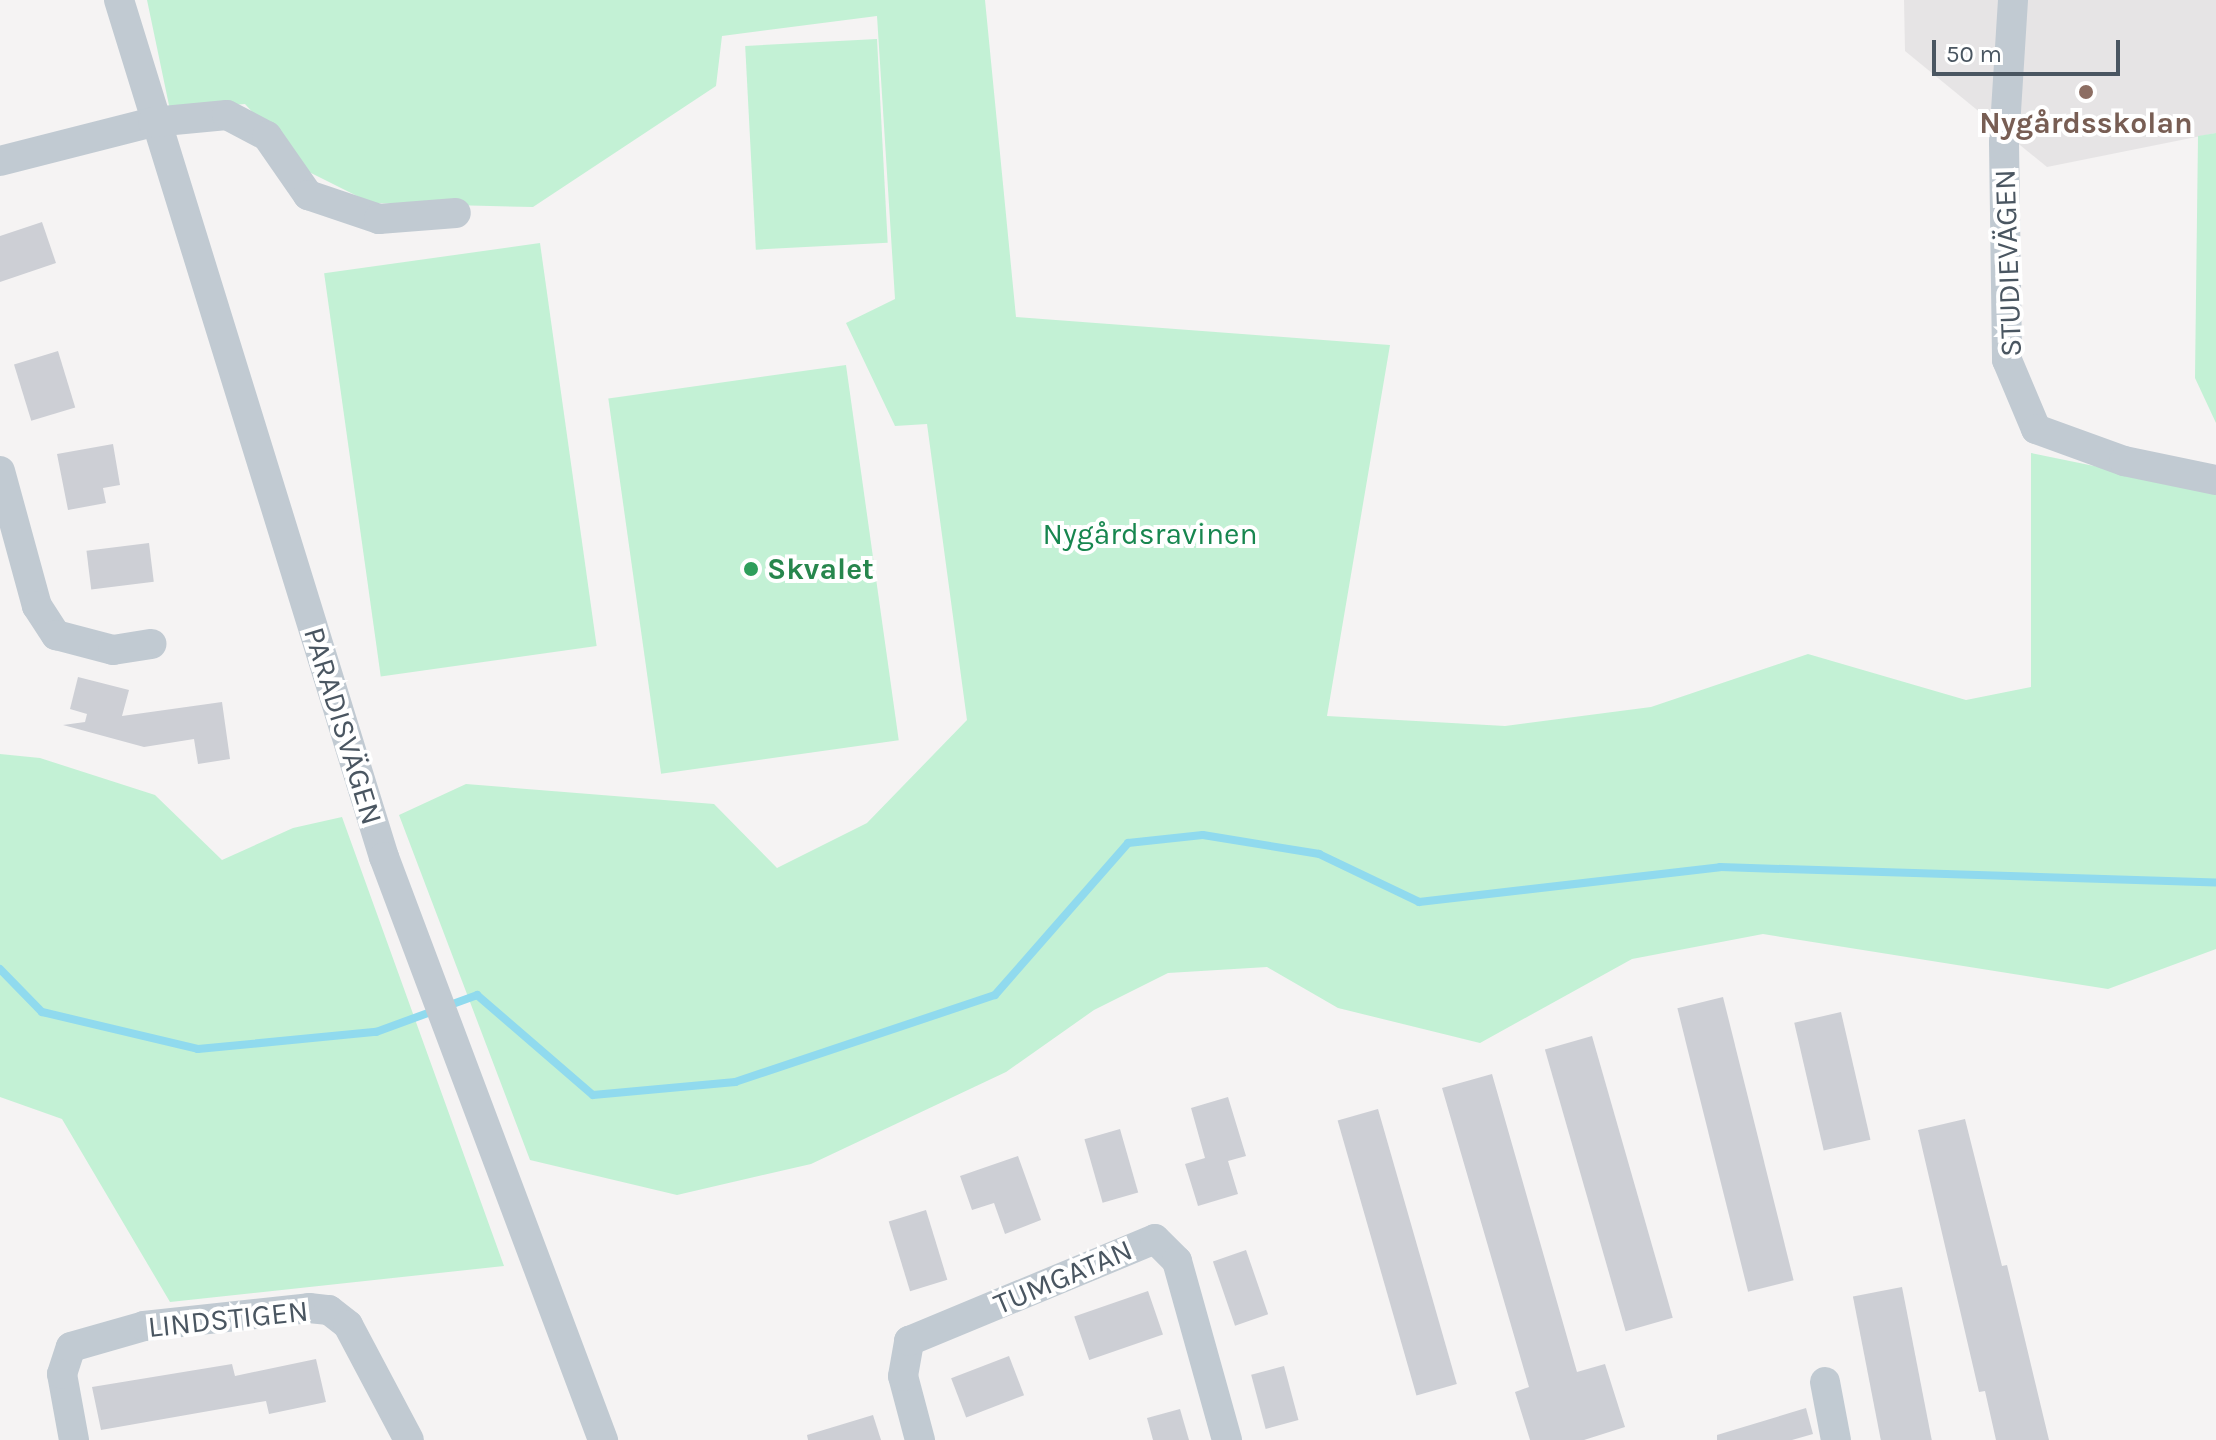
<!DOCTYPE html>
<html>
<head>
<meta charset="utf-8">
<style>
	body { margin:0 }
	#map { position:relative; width:2216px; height:1440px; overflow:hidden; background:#f5f3f3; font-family:Karla,sans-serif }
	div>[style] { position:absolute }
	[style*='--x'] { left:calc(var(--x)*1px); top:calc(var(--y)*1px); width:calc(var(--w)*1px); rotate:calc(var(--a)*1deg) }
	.education>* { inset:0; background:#e6e4e5 }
	.green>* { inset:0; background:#c3f1d5; transform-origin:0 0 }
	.stream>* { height:8px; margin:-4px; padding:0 4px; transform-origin:4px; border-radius:4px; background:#90daee }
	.building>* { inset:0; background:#cdcfd5; transform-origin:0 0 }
	.minor>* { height:30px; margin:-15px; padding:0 15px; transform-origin:15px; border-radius:15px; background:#c1cad2 }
	.dots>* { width:22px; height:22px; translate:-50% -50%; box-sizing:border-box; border:4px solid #fff; border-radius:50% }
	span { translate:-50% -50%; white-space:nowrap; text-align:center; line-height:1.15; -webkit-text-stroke:8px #fff; paint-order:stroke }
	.education-label { font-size:30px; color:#785e54; font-weight:700 }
	.street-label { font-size:30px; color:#4a5661 }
	.park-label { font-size:30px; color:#17864f }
	.leisure-label { font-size:30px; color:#27864d; font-weight:700 }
	.left { translate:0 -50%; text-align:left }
	.scale { position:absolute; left:1932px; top:40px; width:188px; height:36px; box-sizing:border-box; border:4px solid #4a5661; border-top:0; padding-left:10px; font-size:24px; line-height:28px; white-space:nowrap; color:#4a5661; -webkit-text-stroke:6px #fff; paint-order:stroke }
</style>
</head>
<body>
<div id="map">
	<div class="education">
		<i style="clip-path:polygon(1904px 0,2216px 0,2216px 133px,2047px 167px,1905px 51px)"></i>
	</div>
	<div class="green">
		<i style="clip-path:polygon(147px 0,985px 0,1016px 317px,1390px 345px,1327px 716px,1505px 726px,1651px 707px,1808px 654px,1966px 700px,2031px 687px,2031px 453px,2216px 491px,2216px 949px,2108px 989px,1763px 934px,1632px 959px,1480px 1043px,1338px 1008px,1267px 967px,1168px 973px,1094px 1010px,1006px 1072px,811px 1164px,677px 1195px,530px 1160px,399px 815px,466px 784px,714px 804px,777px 868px,867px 823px,967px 720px,927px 424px,895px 426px,846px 323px,895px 299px,877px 16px,722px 36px,716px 86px,533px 207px,371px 203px,305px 170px,245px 104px,170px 110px)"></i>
		<i style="left:877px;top:39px;width:204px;height:132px;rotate:87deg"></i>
		<i style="clip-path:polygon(2216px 133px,2216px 423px,2195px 378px,2198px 136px)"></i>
		<i style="left:540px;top:243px;width:407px;height:218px;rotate:82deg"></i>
		<i style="left:846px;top:365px;width:379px;height:240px;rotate:82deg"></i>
		<i style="clip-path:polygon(0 754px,40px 758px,155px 795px,222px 860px,293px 828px,342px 817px,504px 1266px,170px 1302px,62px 1119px,0 1097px)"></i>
	</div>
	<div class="stream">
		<i style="--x:0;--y:969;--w:60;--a:45.7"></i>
		<i style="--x:42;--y:1012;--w:160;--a:13.3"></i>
		<i style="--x:198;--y:1049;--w:179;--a:-5.5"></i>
		<i style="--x:376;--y:1032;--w:108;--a:-20.1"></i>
		<i style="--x:477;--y:995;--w:153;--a:40.8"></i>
		<i style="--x:593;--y:1095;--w:143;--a:-5.2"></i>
		<i style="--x:735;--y:1082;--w:274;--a:-18.5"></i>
		<i style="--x:995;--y:995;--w:202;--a:-48.8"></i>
		<i style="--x:1128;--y:843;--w:75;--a:-6.1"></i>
		<i style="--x:1203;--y:835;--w:118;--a:9.3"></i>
		<i style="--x:1319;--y:854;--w:111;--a:25.6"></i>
		<i style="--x:1419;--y:902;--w:303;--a:-6.6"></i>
		<i style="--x:1720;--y:867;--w:496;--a:1.8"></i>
	</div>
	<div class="building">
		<i style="clip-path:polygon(42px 222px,56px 263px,0 282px,0 236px)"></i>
		<i style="left:58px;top:351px;width:59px;height:46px;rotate:73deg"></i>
		<i style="clip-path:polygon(113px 444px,120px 485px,103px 488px,106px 503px,68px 510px,57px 454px)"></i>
		<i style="left:149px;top:543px;width:39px;height:63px;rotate:83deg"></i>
		<i style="clip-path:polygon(78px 677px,129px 690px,122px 716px,222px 702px,230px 759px,198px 764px,194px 739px,144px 747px,63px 725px,85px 722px,87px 714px,70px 709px)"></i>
		<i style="left:1723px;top:997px;width:292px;height:47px;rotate:76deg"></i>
		<i style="left:1841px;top:1012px;width:131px;height:48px;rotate:77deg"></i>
		<i style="left:1592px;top:1036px;width:293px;height:49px;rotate:74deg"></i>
		<i style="clip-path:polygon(1492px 1074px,1577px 1372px,1605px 1364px,1625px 1427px,1584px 1440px,1530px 1440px,1515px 1392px,1529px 1387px,1442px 1088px)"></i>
		<i style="clip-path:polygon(1228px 1097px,1246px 1156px,1228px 1161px,1238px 1194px,1198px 1206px,1185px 1164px,1205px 1158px,1191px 1108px)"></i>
		<i style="left:1378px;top:1109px;width:286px;height:42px;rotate:74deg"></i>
		<i style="clip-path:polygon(1965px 1119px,2002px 1266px,2007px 1265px,2049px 1440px,1996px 1440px,1985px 1391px,1979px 1392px,1918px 1130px)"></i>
		<i style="left:1120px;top:1129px;width:66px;height:37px;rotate:74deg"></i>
		<i style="clip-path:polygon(1018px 1156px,1041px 1220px,1005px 1234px,994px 1203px,972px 1210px,960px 1176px)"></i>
		<i style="left:926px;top:1210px;width:73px;height:39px;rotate:73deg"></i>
		<i style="left:1246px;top:1250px;width:68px;height:35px;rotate:71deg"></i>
		<i style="left:1902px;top:1287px;width:156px;height:50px;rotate:79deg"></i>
		<i style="left:1148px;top:1291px;width:46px;height:78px;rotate:71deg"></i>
		<i style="left:1009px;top:1356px;width:42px;height:62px;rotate:69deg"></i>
		<i style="clip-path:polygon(316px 1359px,326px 1402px,269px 1414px,266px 1401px,101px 1430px,92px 1387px,232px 1364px,235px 1376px)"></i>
		<i style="left:1284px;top:1366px;width:56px;height:34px;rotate:75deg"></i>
		<i style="clip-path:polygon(1806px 1408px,1813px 1434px,1792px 1440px,1717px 1440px,1717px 1435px)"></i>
		<i style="clip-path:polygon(1180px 1409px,1189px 1440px,1153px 1440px,1147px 1418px)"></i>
		<i style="clip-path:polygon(873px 1415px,881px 1440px,808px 1440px,807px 1435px)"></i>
	</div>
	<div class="minor">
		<i style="--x:119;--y:0;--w:897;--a:72.82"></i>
		<i style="--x:384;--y:857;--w:623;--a:69.41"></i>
		<i style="--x:2013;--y:0;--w:142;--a:93.6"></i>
		<i style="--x:2004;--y:142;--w:218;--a:89.2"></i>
		<i style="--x:2007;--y:360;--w:75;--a:67.2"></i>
		<i style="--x:2036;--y:429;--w:94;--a:20"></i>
		<i style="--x:2124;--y:461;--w:94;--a:11.7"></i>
		<i style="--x:0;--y:161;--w:158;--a:-14.3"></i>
		<i style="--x:153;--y:122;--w:74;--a:-5.4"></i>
		<i style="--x:227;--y:115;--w:45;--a:27.7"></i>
		<i style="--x:267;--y:136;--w:72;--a:55.2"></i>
		<i style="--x:308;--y:195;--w:75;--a:18.7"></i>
		<i style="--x:379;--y:219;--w:77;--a:-4.5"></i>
		<i style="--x:0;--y:471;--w:140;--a:74.7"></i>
		<i style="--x:37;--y:606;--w:35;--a:57"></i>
		<i style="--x:56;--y:635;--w:59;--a:14.7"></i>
		<i style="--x:113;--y:650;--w:39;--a:-9"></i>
		<i style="--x:1825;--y:1382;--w:59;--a:79.3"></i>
		<i style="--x:74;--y:1440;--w:67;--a:-100.3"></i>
		<i style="--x:62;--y:1374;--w:28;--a:-72"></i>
		<i style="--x:71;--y:1347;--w:76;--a:-16"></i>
		<i style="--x:144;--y:1326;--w:166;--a:-6.2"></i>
		<i style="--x:309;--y:1308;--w:20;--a:6"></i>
		<i style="--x:329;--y:1310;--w:24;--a:38"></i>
		<i style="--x:348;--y:1325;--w:130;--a:62.1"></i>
		<i style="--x:920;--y:1440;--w:66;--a:-104.9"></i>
		<i style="--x:903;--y:1376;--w:36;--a:-80"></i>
		<i style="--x:909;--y:1341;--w:266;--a:-22.5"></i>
		<i style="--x:1155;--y:1239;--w:31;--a:45"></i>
		<i style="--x:1177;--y:1261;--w:186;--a:74.4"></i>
	</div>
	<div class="dots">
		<i style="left:2086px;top:92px;background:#8d6e63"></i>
		<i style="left:751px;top:569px;background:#2e9e5b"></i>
	</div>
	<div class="education-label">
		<span style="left:2086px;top:123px">Nygårdsskolan</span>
	</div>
	<div class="street-label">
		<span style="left:2008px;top:263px;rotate:-92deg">STUDIEVÄGEN</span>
		<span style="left:343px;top:726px;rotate:73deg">PARADISVÄGEN</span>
		<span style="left:1063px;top:1277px;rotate:-23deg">TUMGATAN</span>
		<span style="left:228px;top:1319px;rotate:-6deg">LINDSTIGEN</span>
	</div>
	<div class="park-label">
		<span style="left:1150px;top:534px">Nygårdsravinen</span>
	</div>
	<div class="leisure-label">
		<span class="left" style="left:767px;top:569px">Skvalet</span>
	</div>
	<div class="scale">50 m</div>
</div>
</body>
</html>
